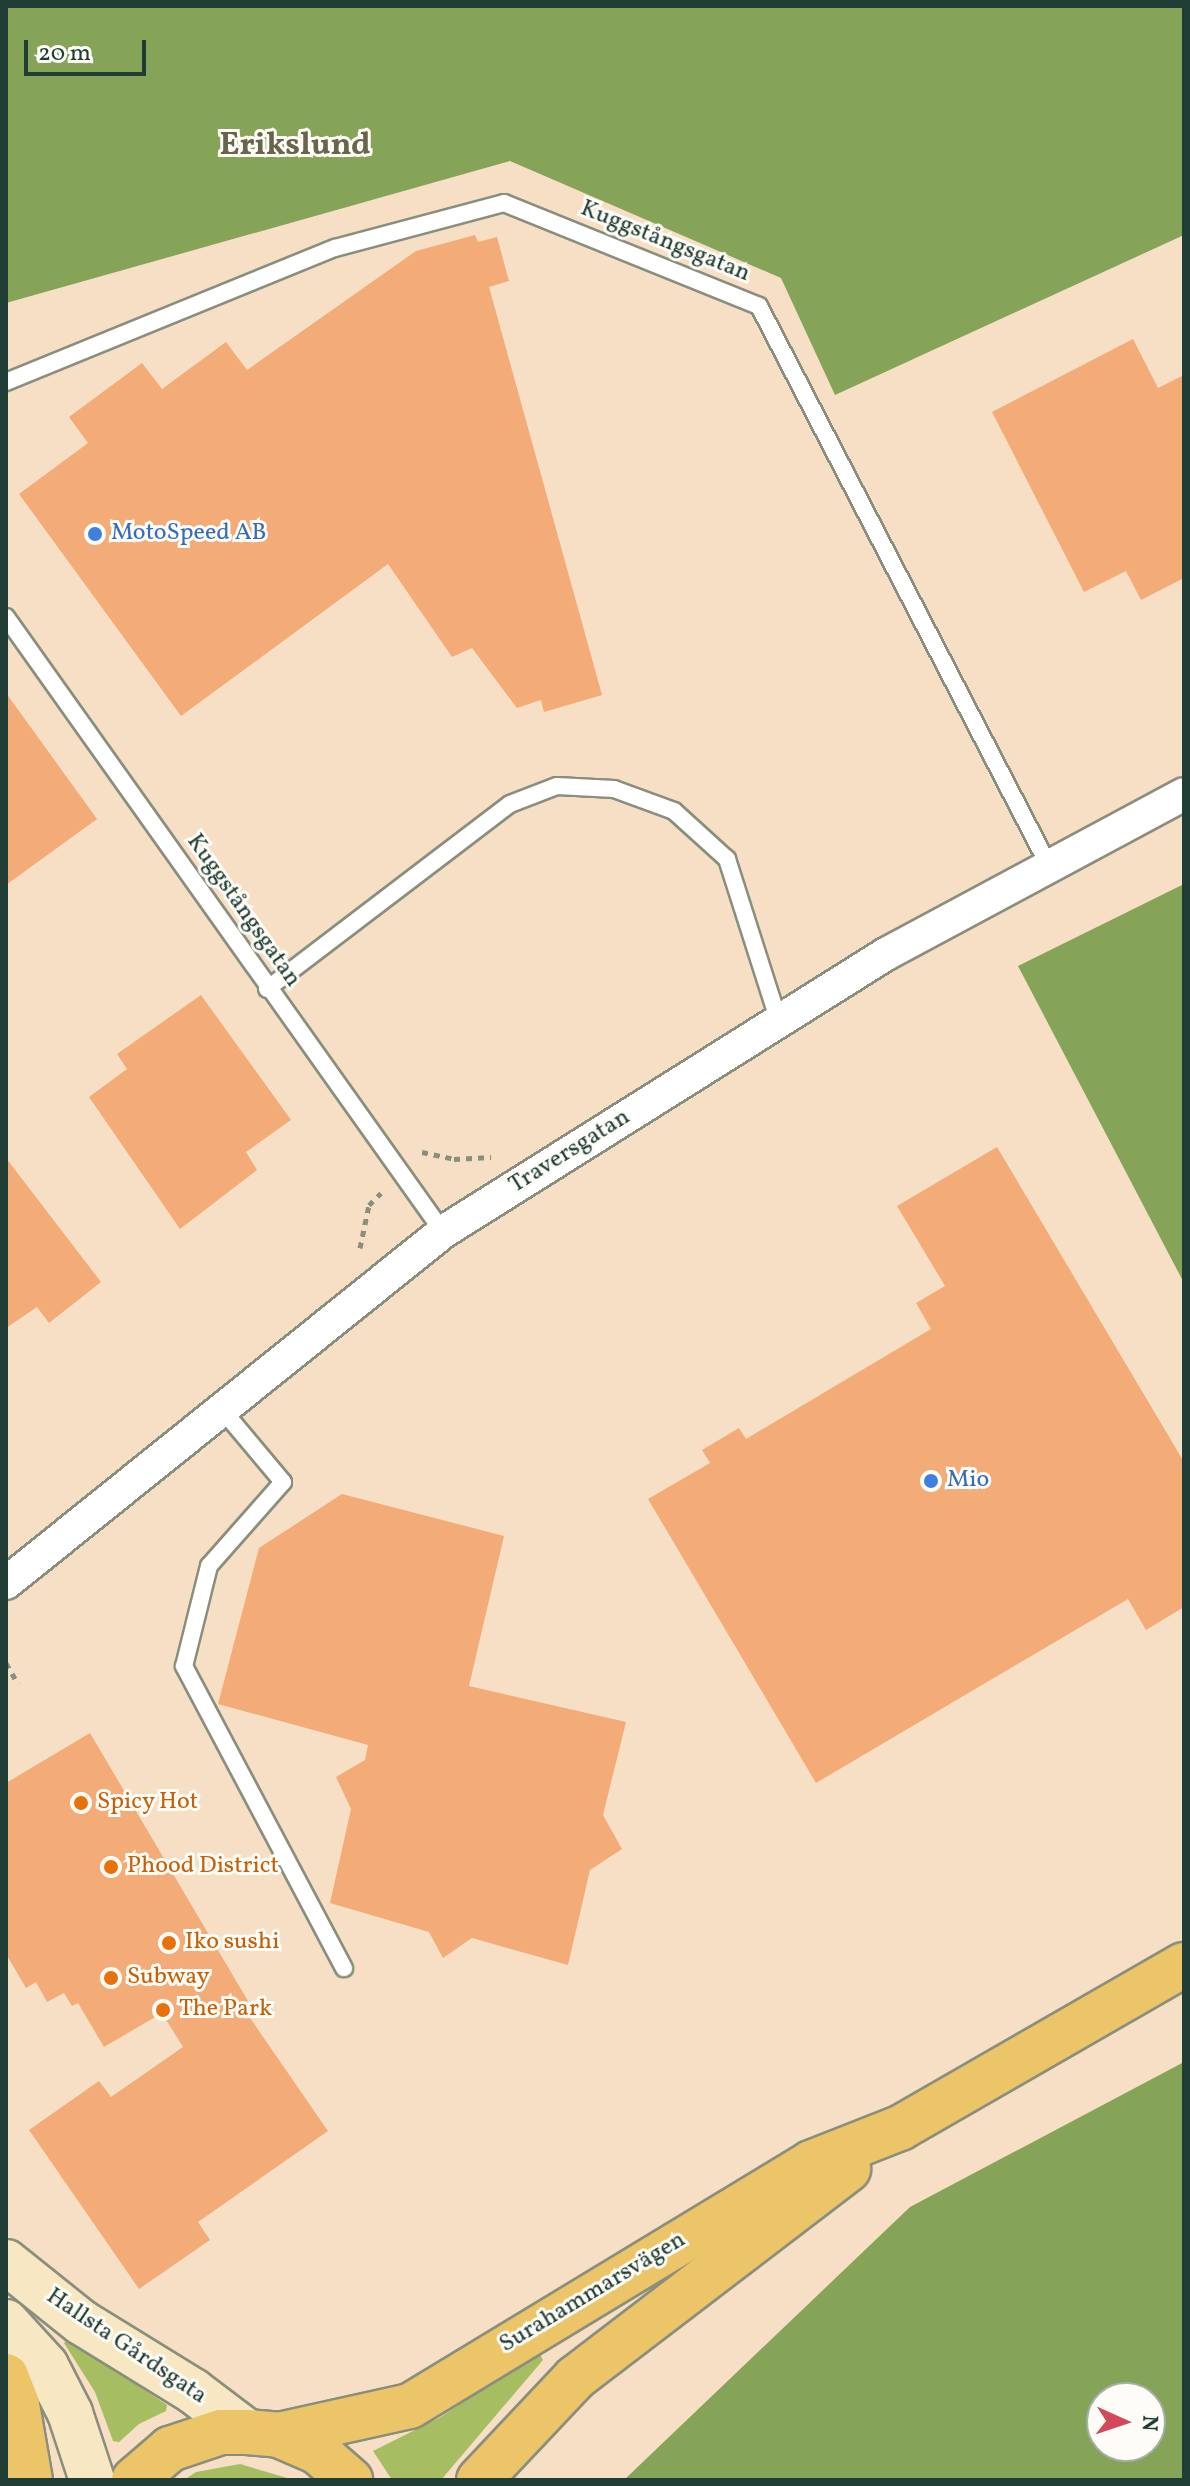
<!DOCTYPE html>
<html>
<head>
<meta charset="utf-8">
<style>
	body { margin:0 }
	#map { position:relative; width:1190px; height:2486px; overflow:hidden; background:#f6dfc5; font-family:Vollkorn,serif }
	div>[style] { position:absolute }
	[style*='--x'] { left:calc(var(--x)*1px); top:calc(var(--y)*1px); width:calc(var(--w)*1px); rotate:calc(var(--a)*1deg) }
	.green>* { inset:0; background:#a7bd62 }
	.forest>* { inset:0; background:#85a458 }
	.building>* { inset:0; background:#f3ab77 }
	.path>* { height:5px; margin-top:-2.5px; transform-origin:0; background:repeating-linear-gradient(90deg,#8a8e7c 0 6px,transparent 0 12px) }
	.roads { filter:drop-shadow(2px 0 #8a8e7c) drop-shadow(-2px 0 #8a8e7c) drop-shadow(0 2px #8a8e7c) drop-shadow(0 -2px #8a8e7c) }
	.lane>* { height:16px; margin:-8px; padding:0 8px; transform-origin:8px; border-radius:8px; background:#fff }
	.street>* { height:32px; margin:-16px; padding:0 16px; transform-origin:16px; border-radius:16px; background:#fff }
	.secondary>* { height:44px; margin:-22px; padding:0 22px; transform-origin:22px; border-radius:22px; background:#f7e8c3 }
	.primary>* { height:44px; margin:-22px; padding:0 22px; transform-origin:22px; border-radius:22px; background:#ecc569 }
	.dots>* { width:22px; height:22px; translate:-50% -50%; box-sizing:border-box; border:4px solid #fdfcf7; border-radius:50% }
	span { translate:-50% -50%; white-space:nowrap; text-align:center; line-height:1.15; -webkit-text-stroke:6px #fdfcf7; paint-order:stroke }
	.street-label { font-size:24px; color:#1f3d34 }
	.shop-label { font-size:24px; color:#366cbe }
	.left { translate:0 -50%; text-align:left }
	.food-label { font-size:24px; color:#c56008 }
	.district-label { font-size:32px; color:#69644b; font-weight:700 }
	.frame { position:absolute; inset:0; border:8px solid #1f3d34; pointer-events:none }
	.north { position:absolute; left:1086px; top:2382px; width:80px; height:80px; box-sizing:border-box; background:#fdfcf7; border:2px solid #a4b0a9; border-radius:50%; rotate:93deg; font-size:22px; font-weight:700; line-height:32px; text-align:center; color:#1f3d34 }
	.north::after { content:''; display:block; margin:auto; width:28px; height:36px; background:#d1495b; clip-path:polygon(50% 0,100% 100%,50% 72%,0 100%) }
	.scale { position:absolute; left:24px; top:40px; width:122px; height:36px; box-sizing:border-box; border:4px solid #1f3d34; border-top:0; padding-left:10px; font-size:24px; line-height:28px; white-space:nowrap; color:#1f3d34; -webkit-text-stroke:6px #fdfcf7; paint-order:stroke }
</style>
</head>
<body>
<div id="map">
	<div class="green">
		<i style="clip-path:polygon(69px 2339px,167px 2405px,166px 2411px,139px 2424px,119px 2442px,113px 2441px,95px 2392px,64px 2343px)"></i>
		<i style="clip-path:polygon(539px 2353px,543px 2360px,441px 2480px,392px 2480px,373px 2451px,439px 2418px)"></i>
		<i style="clip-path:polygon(240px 2464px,294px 2480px,184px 2480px,196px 2472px)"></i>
	</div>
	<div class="forest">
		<i style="clip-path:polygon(6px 6px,1184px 6px,1184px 235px,835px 395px,781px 278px,510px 161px,6px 303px)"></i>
		<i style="clip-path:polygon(1184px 884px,1184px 1283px,1018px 966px)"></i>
		<i style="clip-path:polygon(evenodd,1184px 2062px,1184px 2480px,624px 2480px,910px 2207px,1184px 2062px,1102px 2398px,1150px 2398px,1150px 2446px,1102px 2446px,1102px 2398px)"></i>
	</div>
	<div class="building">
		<i style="clip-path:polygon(475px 235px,478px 242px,497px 237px,509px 281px,489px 287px,602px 695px,544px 712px,541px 700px,517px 708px,472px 648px,452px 657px,388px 564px,181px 716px,19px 494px,88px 443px,69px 417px,142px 363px,162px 389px,226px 342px,247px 370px,416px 251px)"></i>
		<i style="clip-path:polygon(1133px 339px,1158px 388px,1184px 375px,1184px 578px,1141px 600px,1126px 571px,1084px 592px,992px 412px)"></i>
		<i style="clip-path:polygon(6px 693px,97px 819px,6px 885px)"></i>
		<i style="clip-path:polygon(201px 995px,291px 1120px,246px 1152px,257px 1170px,180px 1229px,89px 1097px,127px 1069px,117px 1054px)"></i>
		<i style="clip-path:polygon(997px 1147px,1184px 1462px,1184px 1607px,1146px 1630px,1128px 1599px,816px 1783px,648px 1499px,710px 1463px,702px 1450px,739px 1428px,746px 1439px,931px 1329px,916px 1303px,945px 1286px,897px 1206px)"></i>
		<i style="clip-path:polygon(6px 1158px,101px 1282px,49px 1323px,37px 1307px,6px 1328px)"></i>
		<i style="clip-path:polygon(342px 1494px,504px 1536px,469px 1686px,626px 1722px,603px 1815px,622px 1849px,590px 1870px,568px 1965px,472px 1938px,443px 1958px,429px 1932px,330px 1903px,351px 1809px,336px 1777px,365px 1760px,368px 1745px,218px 1704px,259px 1548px)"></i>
		<i style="clip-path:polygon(90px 1733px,248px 2001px,241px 2005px,328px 2131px,198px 2222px,210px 2240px,139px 2289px,29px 2130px,99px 2081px,111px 2097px,183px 2047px,162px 2013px,104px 2047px,78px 2003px,72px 2006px,64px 1993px,47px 2002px,36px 1982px,26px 1988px,6px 1954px,6px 1783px)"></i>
	</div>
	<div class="path">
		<i style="--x:422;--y:1152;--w:33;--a:12"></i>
		<i style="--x:454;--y:1159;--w:37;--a:-3"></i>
		<i style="--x:360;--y:1248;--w:44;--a:-78.2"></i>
		<i style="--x:369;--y:1205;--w:17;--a:-45"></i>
		<i style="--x:6;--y:1663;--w:24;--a:60"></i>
	</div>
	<div class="roads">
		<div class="lane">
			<i style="--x:6;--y:382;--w:355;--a:-22.2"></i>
			<i style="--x:335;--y:248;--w:175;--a:-14.9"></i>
			<i style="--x:504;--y:203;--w:275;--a:22"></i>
			<i style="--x:759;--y:306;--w:631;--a:62.62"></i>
			<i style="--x:6;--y:617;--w:754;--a:54.6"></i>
			<i style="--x:267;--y:989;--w:305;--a:-37.3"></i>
			<i style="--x:510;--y:804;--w:50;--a:-21"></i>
			<i style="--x:557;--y:786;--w:57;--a:3"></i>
			<i style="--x:614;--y:789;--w:64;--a:20.1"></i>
			<i style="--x:674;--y:811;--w:72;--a:42.2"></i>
			<i style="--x:727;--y:859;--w:168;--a:72.3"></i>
			<i style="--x:220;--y:1407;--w:98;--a:50"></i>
			<i style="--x:283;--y:1482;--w:112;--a:131.4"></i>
			<i style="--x:209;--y:1566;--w:103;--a:104"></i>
			<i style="--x:184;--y:1666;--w:342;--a:62.1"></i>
		</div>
		<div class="street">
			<i style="--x:6;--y:1583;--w:561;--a:-38.77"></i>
			<i style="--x:443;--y:1232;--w:523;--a:-32.11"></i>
			<i style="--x:886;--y:954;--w:338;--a:-28.2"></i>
		</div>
		<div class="secondary">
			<i style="--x:6;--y:2262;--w:96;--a:38.7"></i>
			<i style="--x:81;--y:2322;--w:132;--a:31.6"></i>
			<i style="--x:193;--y:2391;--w:68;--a:37.2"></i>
			<i style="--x:6;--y:2322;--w:59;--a:47.7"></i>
			<i style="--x:46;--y:2366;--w:53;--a:62.9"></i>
			<i style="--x:70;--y:2413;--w:71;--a:71.8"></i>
		</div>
		<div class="primary">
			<i style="--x:6;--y:2376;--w:31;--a:69"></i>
			<i style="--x:17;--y:2405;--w:76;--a:80.2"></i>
			<i style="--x:279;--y:2435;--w:134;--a:-12.5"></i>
			<i style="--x:410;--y:2406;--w:469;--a:-31.2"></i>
			<i style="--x:811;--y:2163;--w:96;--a:-21.5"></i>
			<i style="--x:900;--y:2128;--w:327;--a:-29.9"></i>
			<i style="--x:134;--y:2480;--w:48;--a:-40.7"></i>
			<i style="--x:170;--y:2449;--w:54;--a:-18.4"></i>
			<i style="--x:221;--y:2432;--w:26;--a:0"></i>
			<i style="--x:247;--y:2432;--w:32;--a:5"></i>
			<i style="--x:279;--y:2435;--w:43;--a:23.6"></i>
			<i style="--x:318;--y:2452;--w:43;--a:41.2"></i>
			<i style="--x:479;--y:2480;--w:140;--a:-46.7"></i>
			<i style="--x:575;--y:2378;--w:344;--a:-37.4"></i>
		</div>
	</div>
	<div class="dots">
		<i style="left:95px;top:534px;background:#3f7fe0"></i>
		<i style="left:931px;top:1481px;background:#3f7fe0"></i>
		<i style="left:81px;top:1803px;background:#e8710a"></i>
		<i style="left:111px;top:1867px;background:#e8710a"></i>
		<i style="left:169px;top:1943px;background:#e8710a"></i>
		<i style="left:111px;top:1978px;background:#e8710a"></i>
		<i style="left:163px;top:2010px;background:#e8710a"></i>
	</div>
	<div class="street-label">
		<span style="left:665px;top:242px;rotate:22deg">Kuggstångsgatan</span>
		<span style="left:243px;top:911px;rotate:55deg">Kuggstångsgatan</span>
		<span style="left:570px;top:1152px;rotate:-32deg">Traversgatan</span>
		<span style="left:593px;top:2293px;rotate:-31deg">Surahammarsvägen</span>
		<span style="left:126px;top:2347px;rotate:34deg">Hallsta Gårdsgata</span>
	</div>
	<div class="shop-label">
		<span class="left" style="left:111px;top:534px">MotoSpeed AB</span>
		<span class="left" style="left:947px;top:1481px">Mio</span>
	</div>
	<div class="food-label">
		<span class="left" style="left:97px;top:1803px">Spicy Hot</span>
		<span class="left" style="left:127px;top:1867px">Phood District</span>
		<span class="left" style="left:185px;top:1943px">Iko sushi</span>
		<span class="left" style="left:127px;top:1978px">Subway</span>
		<span class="left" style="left:179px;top:2010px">The Park</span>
	</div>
	<div class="district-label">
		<span style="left:295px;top:146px">Erikslund</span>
	</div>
	<div class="frame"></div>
	<div class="north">N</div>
	<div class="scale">20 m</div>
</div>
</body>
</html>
